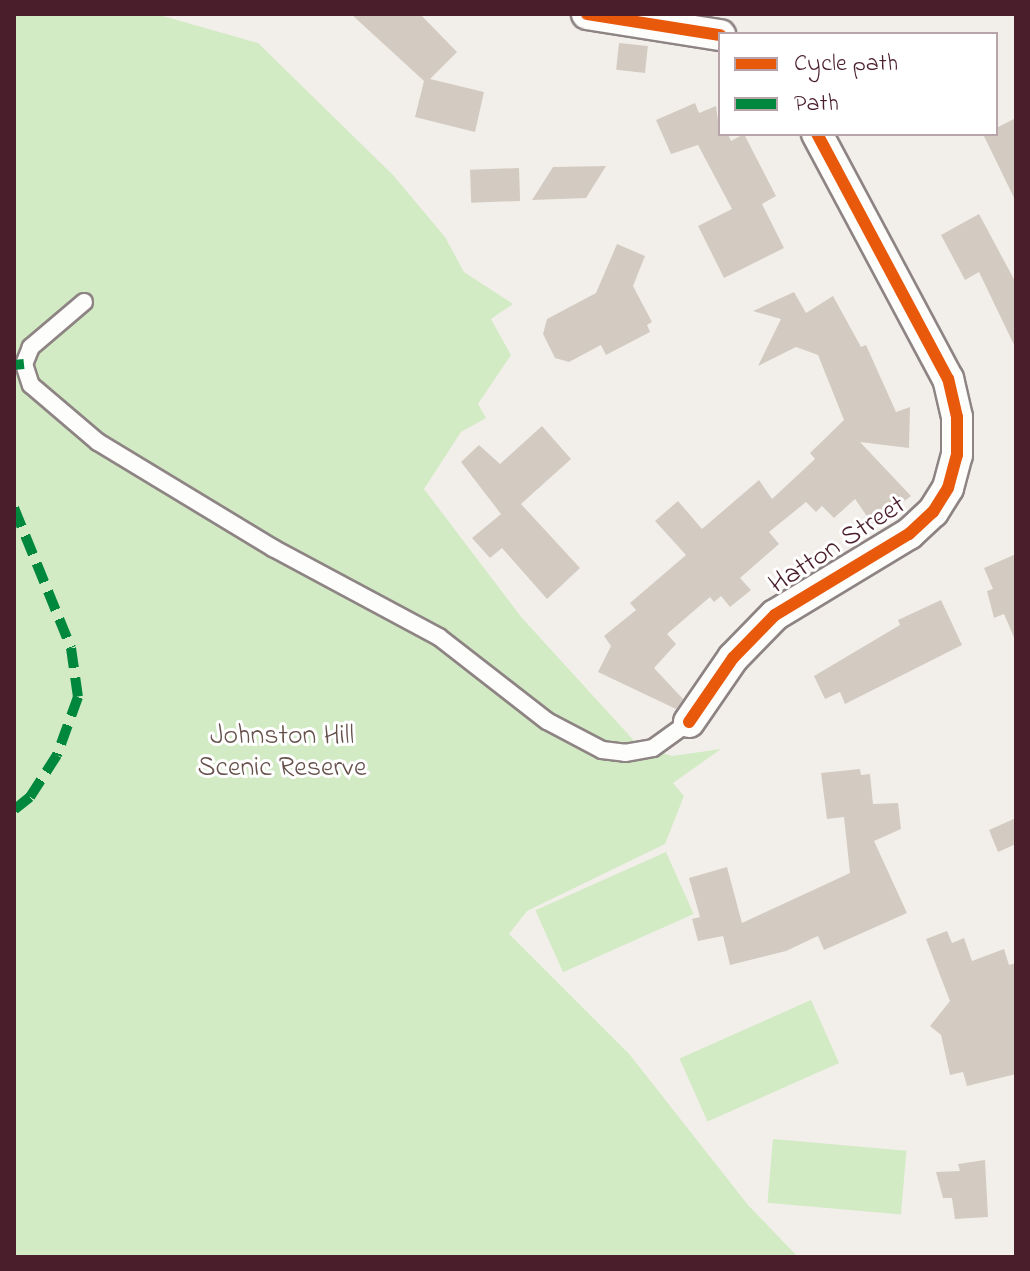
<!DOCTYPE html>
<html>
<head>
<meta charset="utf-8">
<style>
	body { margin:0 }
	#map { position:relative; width:1030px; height:1271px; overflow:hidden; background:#f2efea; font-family:"Indie Flower",sans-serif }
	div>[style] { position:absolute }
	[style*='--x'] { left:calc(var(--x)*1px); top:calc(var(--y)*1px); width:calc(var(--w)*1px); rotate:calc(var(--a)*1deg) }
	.green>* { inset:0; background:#d3ebc5; transform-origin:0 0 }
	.building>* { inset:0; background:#d3cbc1; transform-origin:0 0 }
	.roads { filter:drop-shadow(2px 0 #8e8484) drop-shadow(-2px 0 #8e8484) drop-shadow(0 2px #8e8484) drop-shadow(0 -2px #8e8484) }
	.lane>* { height:16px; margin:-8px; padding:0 8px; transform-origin:8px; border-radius:8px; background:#fdfdfc }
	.street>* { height:30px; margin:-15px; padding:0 15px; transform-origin:15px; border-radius:15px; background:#fdfdfc }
	.quiet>* { height:10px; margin-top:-5px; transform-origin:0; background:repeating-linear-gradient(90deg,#00873e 0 20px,transparent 0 30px) }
	.cycleway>* { height:12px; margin:-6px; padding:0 6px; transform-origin:6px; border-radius:6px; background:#e8590c }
	span { translate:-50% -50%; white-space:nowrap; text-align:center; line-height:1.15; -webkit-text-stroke:6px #fff; paint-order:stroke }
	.street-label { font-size:28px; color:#4a1f2b }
	.park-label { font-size:28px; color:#66514a }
	.frame { position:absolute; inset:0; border:16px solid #4a1f2b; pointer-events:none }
	.legend { position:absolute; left:718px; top:32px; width:280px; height:104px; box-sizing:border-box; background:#fff; border:2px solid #b7a5aa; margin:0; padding:10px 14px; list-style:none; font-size:24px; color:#4a1f2b }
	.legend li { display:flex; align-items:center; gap:16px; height:40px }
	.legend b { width:40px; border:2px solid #b7a5aa }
</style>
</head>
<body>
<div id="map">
	<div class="green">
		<i style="clip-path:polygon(14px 14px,156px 14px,258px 43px,393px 175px,445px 237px,464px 272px,513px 304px,491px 319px,511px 355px,478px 404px,486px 418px,461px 432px,424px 489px,522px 618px,638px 745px,672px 756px,721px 749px,673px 783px,684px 796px,665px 844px,527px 911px,509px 934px,630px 1055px,748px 1205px,798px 1257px,14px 1257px)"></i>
		<i style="left:666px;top:852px;width:68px;height:143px;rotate:66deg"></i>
		<i style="left:811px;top:1000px;width:69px;height:144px;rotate:66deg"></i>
		<i style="left:773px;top:1139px;width:134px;height:64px;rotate:5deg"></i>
	</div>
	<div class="building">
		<i style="clip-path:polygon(351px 14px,420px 14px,457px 52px,430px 79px,484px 92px,475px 132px,415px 117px,424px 81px)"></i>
		<i style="left:619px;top:43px;width:29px;height:27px;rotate:6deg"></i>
		<i style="clip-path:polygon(695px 103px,699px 113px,716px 106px,720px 134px,728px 134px,731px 141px,744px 134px,776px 196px,762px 204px,784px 248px,724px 278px,698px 226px,732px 209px,698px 145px,671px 154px,656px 120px)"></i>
		<i style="clip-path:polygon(1016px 118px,1016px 202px,983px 134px,996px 134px,996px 128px)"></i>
		<i style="clip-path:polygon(606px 166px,586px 198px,532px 200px,553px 167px)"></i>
		<i style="left:519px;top:168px;width:33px;height:49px;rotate:88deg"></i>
		<i style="clip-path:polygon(979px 214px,1016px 283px,1016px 349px,979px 272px,965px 280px,941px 235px)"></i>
		<i style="clip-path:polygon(617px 244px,645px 256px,633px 286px,652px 322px,647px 325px,650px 332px,606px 355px,601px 345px,569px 362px,555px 358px,543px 334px,547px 319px,596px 293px)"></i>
		<i style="clip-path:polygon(794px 292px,806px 313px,833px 296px,861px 347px,866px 345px,896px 412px,910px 407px,909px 448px,860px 442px,911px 496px,873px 525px,855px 499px,834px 518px,822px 506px,816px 512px,806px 502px,769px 532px,779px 544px,740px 578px,751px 590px,730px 607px,721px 596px,714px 602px,710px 597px,667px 634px,676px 644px,654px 668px,683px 699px,676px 709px,598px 672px,611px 646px,604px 636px,636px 610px,630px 603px,686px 555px,655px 521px,678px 501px,702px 529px,759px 480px,772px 499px,815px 459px,810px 453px,844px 420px,818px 355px,796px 347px,758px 366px,781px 319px,753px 311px)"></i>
		<i style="clip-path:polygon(542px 426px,571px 459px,521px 504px,580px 568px,547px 599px,502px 548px,490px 558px,472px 538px,501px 514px,461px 462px,479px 445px,500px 464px)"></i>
		<i style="clip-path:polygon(1016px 554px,1016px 642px,1004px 614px,994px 618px,987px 591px,993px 589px,984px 568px)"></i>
		<i style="clip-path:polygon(941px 600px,962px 645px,845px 704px,840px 692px,825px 699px,814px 676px,900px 625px,898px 620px)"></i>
		<i style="clip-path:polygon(860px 769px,861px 775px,870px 774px,873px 804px,898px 803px,901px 829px,874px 841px,907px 913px,824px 950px,818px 936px,786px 951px,730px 965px,723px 936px,698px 941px,692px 919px,700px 917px,689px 878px,727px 867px,742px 923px,850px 873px,844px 817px,827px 819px,821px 773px)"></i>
		<i style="clip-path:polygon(1016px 818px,1016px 844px,998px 852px,989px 830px)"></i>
		<i style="clip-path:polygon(947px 931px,952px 943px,964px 938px,972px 961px,1004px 949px,1009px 965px,1016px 963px,1016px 1074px,967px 1086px,963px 1072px,950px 1075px,941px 1035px,930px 1026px,950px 1001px,926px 939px)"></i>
		<i style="clip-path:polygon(985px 1160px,988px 1217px,955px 1219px,952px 1198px,943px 1198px,936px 1172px,960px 1171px,958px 1164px)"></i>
	</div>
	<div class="roads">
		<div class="lane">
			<i style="--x:84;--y:302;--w:70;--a:139.7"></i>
			<i style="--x:31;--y:347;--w:18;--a:112"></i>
			<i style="--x:24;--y:364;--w:22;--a:72"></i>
			<i style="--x:31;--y:385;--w:88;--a:40.4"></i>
			<i style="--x:98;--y:442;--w:205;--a:31.2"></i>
			<i style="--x:273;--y:548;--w:188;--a:28.2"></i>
			<i style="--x:439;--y:637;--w:137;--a:37.9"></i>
			<i style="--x:547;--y:721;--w:62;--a:27.8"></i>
			<i style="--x:602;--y:750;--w:23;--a:7"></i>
			<i style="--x:625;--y:753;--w:28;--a:-10"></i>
			<i style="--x:653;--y:748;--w:44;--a:-35.8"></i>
		</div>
		<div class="street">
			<i style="--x:587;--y:14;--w:135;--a:9"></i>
			<i style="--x:689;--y:722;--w:78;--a:-55.5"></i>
			<i style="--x:733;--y:658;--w:60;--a:-45.7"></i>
			<i style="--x:775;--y:615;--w:157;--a:-31.2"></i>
			<i style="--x:909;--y:534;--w:33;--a:-43"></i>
			<i style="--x:933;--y:512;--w:28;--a:-58"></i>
			<i style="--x:948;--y:488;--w:34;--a:-75"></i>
			<i style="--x:957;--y:455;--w:38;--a:-90"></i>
			<i style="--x:957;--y:417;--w:39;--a:-103"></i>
			<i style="--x:948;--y:379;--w:278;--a:-118.1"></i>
		</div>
	</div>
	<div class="quiet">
		<i style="--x:14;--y:365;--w:10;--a:-6"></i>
		<i style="--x:14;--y:508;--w:151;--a:67.8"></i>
		<i style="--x:71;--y:648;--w:49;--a:81.9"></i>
		<i style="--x:78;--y:697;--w:62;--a:109.9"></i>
		<i style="--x:57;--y:755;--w:50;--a:122.7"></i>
		<i style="--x:30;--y:797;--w:21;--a:141"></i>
	</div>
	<div class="cycleway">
		<i style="--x:587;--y:14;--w:135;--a:9"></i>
		<i style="--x:689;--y:722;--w:78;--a:-55.5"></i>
		<i style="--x:733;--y:658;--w:60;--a:-45.7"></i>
		<i style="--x:775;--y:615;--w:157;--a:-31.2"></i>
		<i style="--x:909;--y:534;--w:33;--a:-43"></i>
		<i style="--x:933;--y:512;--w:28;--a:-58"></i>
		<i style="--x:948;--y:488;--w:34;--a:-75"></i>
		<i style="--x:957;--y:455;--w:38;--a:-90"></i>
		<i style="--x:957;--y:417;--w:39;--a:-103"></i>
		<i style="--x:948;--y:379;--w:278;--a:-118.1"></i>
	</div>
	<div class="street-label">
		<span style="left:838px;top:546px;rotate:-33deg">Hatton Street</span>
	</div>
	<div class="park-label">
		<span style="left:282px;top:753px">Johnston Hill<br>Scenic Reserve</span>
	</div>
	<div class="frame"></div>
	<ul class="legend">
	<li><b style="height:10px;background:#e8590c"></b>Cycle path</li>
	<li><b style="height:10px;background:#00873e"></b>Path</li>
	</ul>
</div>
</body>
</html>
